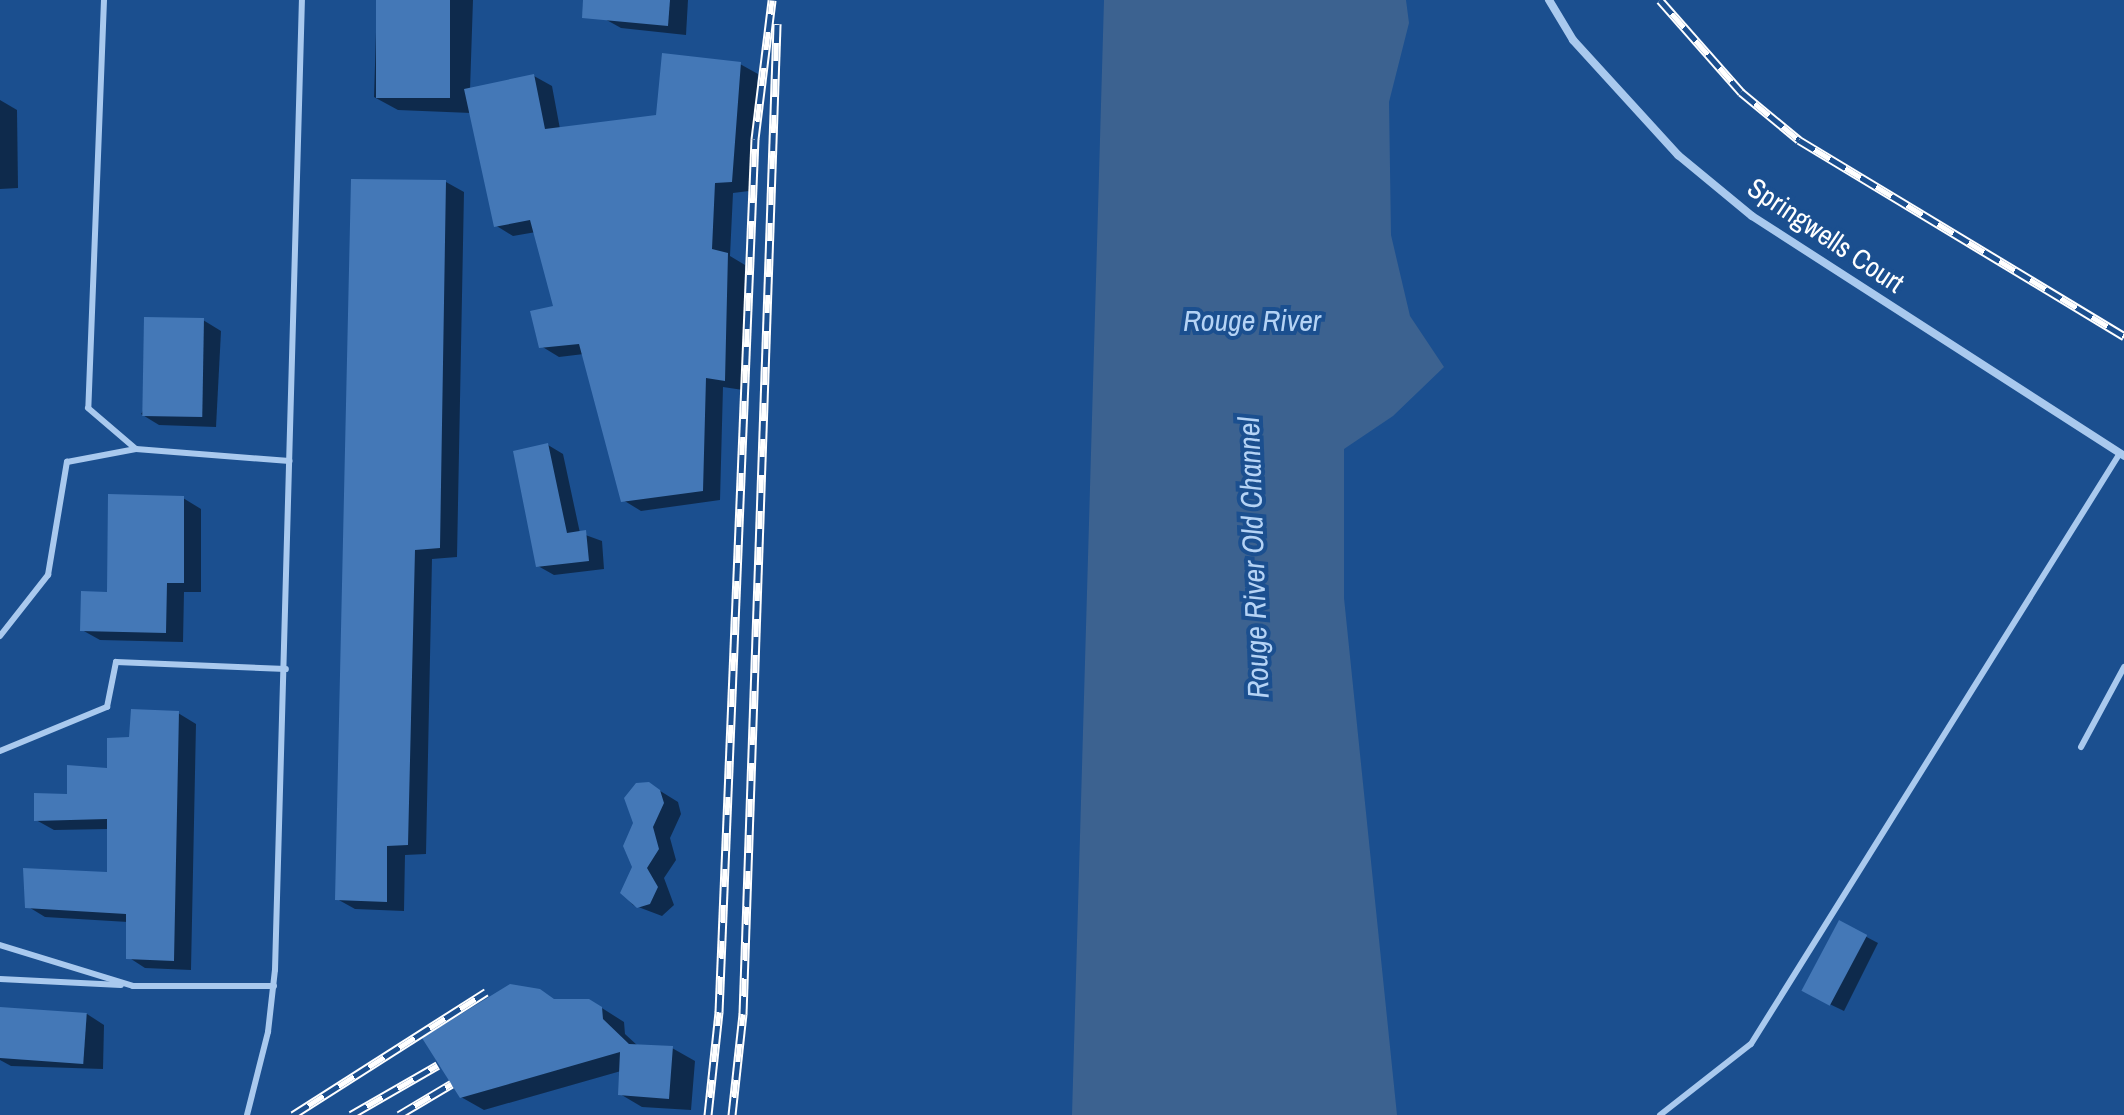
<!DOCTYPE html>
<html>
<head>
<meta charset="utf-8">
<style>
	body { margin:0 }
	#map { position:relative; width:2124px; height:1115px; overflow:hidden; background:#1b4f8f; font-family:"Archivo Narrow",sans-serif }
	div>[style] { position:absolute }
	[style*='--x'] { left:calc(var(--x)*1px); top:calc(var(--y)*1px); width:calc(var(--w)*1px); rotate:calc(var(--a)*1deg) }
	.water>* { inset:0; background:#3c6290 }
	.shadow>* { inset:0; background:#0007 }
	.building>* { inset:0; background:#4478b7; transform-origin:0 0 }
	.lane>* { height:6px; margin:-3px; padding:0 3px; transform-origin:3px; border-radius:3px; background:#a9c9ee }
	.street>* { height:8px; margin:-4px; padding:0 4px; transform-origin:4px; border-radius:4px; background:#a9c9ee }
	.rail>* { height:9px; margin-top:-4.5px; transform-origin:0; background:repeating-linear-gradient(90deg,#1b4f8f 0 18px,#fff 0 36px); box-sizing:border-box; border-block:2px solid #fff }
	span { translate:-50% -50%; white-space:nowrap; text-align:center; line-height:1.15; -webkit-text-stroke:8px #1b4f8f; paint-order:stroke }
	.street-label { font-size:28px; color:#fff }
	.water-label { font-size:30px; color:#b5d3f5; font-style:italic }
</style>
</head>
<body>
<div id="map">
	<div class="water">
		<i style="clip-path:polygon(1104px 0,1406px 0,1409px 23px,1389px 102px,1391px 235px,1410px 316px,1444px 367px,1393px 416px,1344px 449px,1344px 598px,1397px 1115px,1072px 1115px)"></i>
	</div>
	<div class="shadow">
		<i style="clip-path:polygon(377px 0,473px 0,470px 90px,534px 76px,552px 86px,560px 129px,658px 117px,740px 64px,758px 74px,749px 191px,733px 193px,730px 256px,745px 265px,743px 390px,723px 387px,720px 500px,641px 511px,623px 500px,584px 354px,559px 357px,541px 346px,555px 307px,536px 232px,513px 236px,495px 225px,471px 113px,398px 110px,374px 97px)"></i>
		<i style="clip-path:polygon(605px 0,688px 0,686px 35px,621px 28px,603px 18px)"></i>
		<i style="clip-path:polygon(0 100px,17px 110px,18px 188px,0 189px)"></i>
		<i style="clip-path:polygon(446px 182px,464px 192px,457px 557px,432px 559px,426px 854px,405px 855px,404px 911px,355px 909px,337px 899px)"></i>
		<i style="clip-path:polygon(203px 320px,221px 331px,216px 427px,159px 425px,141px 414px)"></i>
		<i style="clip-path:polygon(548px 445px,563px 454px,580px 533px,602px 541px,604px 569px,554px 575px,538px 566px)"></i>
		<i style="clip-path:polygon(183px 498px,201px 509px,201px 592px,184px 592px,183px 642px,100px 640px,82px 630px)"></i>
		<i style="clip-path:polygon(178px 713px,196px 724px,191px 970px,145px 968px,128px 957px,128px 922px,45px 917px,27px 906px,109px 874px,109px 829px,54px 830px,36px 820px,109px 770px,131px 739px)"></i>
		<i style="clip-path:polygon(649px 784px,678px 802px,681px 814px,670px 838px,676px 860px,664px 878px,674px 905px,662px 916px,633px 905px,622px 892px,634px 867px)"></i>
		<i style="clip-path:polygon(1840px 923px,1878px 943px,1844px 1011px,1817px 998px)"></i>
		<i style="clip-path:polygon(556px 1001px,594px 1003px,624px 1022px,625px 1034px,638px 1046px,672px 1048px,695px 1061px,691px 1110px,642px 1107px,620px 1094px,621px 1071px,484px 1110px,461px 1097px)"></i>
		<i style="clip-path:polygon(0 1009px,87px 1014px,104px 1025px,103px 1069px,11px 1066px,0 1060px)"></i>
	</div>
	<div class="building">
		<i style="left:376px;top:0;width:74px;height:98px"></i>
		<i style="clip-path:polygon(583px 0,670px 0,668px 26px,582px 18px)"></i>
		<i style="clip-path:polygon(662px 53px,741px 62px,732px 182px,715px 183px,712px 249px,728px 253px,725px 381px,706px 378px,703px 491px,621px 502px,579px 344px,539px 348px,530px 311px,553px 306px,530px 220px,494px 227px,464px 89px,534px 74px,545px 129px,656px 115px)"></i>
		<i style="clip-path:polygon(351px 179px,446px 180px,440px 548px,415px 550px,408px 845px,387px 846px,387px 902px,335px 900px)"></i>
		<i style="left:144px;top:317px;width:60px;height:99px;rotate:1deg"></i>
		<i style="clip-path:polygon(548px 443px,567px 533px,586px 530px,589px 561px,536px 567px,513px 451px)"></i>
		<i style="clip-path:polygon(108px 494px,184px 496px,184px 583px,167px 583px,166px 633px,80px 631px,81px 591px,107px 592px)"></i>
		<i style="clip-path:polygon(131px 709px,179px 711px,174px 961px,126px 959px,126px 914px,25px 908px,23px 868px,107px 872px,107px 819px,34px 821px,34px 793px,67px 794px,67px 765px,107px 768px,107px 738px,129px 737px)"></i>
		<i style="clip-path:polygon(649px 782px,660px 790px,664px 803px,653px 827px,659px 849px,647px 868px,658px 887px,650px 904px,637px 908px,620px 893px,632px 867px,623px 846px,633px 823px,624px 798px,636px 783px)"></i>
		<i style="left:1839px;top:920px;width:32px;height:80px;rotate:28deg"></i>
		<i style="clip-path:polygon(510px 984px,540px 989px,554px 999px,589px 999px,602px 1007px,603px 1019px,629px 1044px,673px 1046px,669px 1099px,618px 1095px,620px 1052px,460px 1098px,422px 1038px)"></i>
		<i style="left:0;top:1007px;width:87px;height:51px;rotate:4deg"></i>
	</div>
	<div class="lane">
		<i style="--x:104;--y:0;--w:408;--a:92.2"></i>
		<i style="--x:88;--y:408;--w:63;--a:40.5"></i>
		<i style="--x:136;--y:449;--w:154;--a:4.5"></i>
		<i style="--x:0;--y:636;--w:78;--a:-51.8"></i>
		<i style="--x:48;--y:575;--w:115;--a:-80.5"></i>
		<i style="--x:67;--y:462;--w:70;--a:-10.7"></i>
		<i style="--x:2081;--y:747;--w:91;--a:-61.7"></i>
		<i style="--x:0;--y:751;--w:116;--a:-22.4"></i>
		<i style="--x:107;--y:707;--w:46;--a:-78.7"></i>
		<i style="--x:116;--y:662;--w:170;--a:2.4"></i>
		<i style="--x:0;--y:945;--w:139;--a:17.1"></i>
		<i style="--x:133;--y:986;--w:141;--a:0"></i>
		<i style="--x:0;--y:979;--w:121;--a:2.8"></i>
		<i style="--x:247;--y:1115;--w:86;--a:-75.8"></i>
		<i style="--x:268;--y:1032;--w:62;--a:-83.6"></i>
		<i style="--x:275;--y:970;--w:970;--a:-88.41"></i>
		<i style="--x:1660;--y:1115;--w:115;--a:-38"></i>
		<i style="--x:1751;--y:1044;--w:697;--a:-58.02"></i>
	</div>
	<div class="street">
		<i style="--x:1549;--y:0;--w:47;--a:59"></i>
		<i style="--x:1573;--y:40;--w:156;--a:47.6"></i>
		<i style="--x:1678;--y:155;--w:96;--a:39.5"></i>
		<i style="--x:1752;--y:216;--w:443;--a:32.8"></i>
	</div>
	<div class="rail">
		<i style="--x:1660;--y:0;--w:123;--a:48.6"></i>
		<i style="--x:1741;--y:92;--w:75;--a:39.6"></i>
		<i style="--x:1799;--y:140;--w:380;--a:31.1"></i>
		<i style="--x:293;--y:1115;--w:229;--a:-32.5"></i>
		<i style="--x:351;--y:1115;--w:100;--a:-29.9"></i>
		<i style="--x:399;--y:1115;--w:61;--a:-30.8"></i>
		<i style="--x:708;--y:1115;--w:104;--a:-83.9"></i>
		<i style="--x:719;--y:1012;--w:874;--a:-87.64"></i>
		<i style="--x:755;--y:139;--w:140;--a:-83"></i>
		<i style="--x:732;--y:1115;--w:102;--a:-83.8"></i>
		<i style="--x:743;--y:1014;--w:991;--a:-88.03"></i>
	</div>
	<div class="street-label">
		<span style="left:1826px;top:235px;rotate:34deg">Springwells Court</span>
	</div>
	<div class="water-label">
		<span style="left:1252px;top:320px">Rouge River</span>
		<span style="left:1253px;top:558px;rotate:-92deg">Rouge River Old Channel</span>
	</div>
</div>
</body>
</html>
